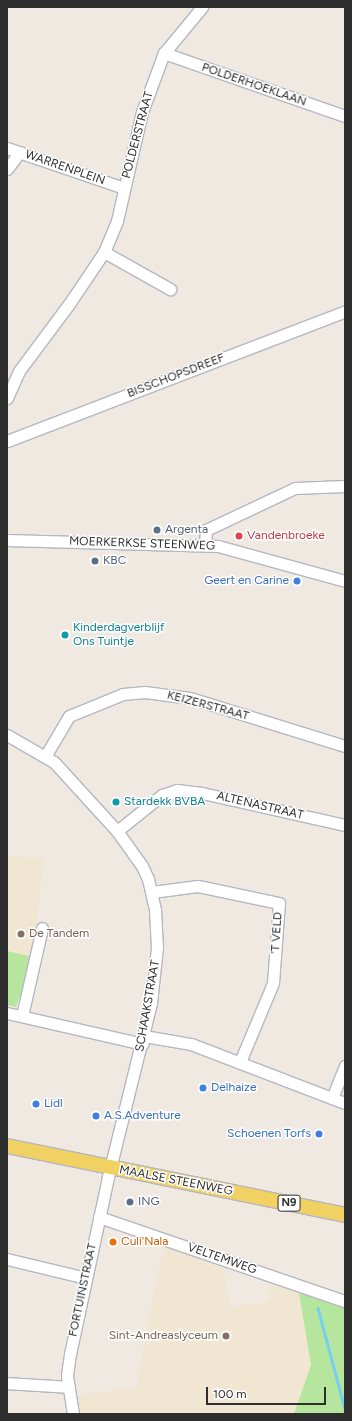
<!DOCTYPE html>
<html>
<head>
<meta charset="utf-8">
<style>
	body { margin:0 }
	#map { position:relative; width:352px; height:1421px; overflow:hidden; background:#efe9e1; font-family:Figtree,sans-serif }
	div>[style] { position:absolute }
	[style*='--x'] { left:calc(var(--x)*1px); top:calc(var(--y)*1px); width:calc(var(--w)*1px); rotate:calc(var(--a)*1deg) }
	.education>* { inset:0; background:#f0e6d1 }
	.green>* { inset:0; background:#b6e59e }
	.stream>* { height:2.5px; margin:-1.25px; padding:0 1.25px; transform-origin:1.25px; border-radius:1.25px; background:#75cff0 }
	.roads { filter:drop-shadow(1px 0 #b4b7c1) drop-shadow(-1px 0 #b4b7c1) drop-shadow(0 1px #b4b7c1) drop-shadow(0 -1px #b4b7c1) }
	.minor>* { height:11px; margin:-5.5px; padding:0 5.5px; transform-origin:5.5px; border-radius:5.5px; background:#fff }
	.major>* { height:14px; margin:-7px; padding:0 7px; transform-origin:7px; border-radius:7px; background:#f2d163 }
	.dots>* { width:11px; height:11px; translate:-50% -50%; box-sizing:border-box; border:2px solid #fff; border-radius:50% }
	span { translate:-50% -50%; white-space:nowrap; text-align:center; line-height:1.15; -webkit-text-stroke:3px #fff; paint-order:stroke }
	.shield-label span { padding:1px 3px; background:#fff; border:1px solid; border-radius:3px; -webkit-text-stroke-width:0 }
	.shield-label { font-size:11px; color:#2e2e2e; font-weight:700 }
	.street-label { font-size:12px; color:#2e2e2e }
	.service-label { font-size:12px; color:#4e5e75 }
	.left { translate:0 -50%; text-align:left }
	.health-label { font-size:12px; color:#be3a42 }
	.shop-label { font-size:12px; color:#366cbe }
	.right { translate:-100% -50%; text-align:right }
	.culture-label { font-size:12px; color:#0d838f }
	.education-label { font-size:12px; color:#785e54 }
	.food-label { font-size:12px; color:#c56008 }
	.frame { position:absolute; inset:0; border:8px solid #2e2e2e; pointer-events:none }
	.scale { position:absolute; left:206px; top:1387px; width:120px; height:18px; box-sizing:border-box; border:2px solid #2e2e2e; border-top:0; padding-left:5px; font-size:12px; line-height:14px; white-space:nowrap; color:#2e2e2e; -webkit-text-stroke:3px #fff; paint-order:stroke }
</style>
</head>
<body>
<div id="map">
	<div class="education">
		<i style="clip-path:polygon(7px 856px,44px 859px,29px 973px,16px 1007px,7px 1005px)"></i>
		<i style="clip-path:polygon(166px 1246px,224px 1268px,230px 1308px,270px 1301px,268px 1283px,299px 1293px,311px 1365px,294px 1414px,73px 1414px,70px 1397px,138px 1386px,138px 1376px,158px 1271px)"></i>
	</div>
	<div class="green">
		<i style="clip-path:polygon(7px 951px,29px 956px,29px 973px,16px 1007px,7px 1005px)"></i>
		<i style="clip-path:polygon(299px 1293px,345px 1307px,345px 1414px,294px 1414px,311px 1365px)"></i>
	</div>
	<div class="stream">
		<i style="--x:318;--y:1308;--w:105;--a:75"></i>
	</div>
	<div class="roads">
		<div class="minor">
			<i style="--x:164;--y:53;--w:192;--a:19.2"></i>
			<i style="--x:7;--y:148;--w:124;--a:18.9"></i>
			<i style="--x:7;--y:169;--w:21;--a:-53"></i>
			<i style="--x:104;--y:252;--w:76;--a:29.3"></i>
			<i style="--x:7;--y:398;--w:30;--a:-66"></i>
			<i style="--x:19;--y:371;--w:84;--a:-53.3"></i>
			<i style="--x:69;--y:304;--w:63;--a:-56.1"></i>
			<i style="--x:104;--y:252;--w:34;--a:-67"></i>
			<i style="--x:117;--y:221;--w:112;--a:-77.1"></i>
			<i style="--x:142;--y:112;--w:63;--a:-69.6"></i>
			<i style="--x:164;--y:53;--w:60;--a:-50.4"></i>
			<i style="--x:7;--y:441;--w:362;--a:-21"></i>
			<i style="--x:7;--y:540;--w:211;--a:1.6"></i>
			<i style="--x:218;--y:546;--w:132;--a:15.4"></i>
			<i style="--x:205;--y:545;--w:15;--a:-86"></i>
			<i style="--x:206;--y:530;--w:98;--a:-25.3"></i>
			<i style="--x:295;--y:488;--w:50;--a:-2.3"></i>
			<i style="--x:7;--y:735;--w:54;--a:29.9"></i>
			<i style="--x:54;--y:762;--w:93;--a:47.6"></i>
			<i style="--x:117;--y:831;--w:43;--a:54.5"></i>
			<i style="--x:142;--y:866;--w:14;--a:65"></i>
			<i style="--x:148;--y:879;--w:32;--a:77"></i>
			<i style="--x:155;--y:910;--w:37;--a:87"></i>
			<i style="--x:157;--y:947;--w:56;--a:96.1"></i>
			<i style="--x:151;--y:1003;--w:179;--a:103.9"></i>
			<i style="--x:108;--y:1177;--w:181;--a:102.1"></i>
			<i style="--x:70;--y:1354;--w:22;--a:98"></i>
			<i style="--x:67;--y:1376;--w:38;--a:81"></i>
			<i style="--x:46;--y:755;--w:45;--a:-59.5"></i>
			<i style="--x:69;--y:716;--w:58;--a:-22.2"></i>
			<i style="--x:123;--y:694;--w:22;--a:-5"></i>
			<i style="--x:145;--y:692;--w:45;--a:7.6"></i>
			<i style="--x:190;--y:698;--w:162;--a:17.2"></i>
			<i style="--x:117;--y:831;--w:58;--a:-38.7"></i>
			<i style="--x:162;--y:795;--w:16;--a:-18"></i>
			<i style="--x:177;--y:790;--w:25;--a:7"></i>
			<i style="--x:202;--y:793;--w:147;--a:12.6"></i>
			<i style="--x:152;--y:892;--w:46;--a:-7.4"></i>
			<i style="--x:198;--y:886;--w:83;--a:11.9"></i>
			<i style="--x:279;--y:903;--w:80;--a:94.3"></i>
			<i style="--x:273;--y:983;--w:86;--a:112.7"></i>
			<i style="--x:7;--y:1013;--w:139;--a:12.8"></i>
			<i style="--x:22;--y:1016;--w:90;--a:-77.2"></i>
			<i style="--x:144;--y:1036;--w:48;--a:9.7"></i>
			<i style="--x:191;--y:1044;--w:165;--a:21"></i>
			<i style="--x:332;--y:1098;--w:35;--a:-68"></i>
			<i style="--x:99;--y:1217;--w:260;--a:18.9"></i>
			<i style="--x:7;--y:1259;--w:81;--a:13.5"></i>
			<i style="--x:7;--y:1383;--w:62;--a:3.7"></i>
		</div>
		<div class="major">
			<i style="--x:7;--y:1146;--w:345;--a:11.5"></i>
		</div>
	</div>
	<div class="dots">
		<i style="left:157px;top:530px;background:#5c6f8a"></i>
		<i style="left:239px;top:536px;background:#e0444e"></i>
		<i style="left:95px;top:561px;background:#5c6f8a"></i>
		<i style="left:297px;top:581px;background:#3f7fe0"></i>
		<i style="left:65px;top:635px;background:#0f9aa8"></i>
		<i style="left:116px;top:802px;background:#0f9aa8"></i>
		<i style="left:21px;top:934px;background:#8d6e63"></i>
		<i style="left:203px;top:1088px;background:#3f7fe0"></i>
		<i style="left:36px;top:1104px;background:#3f7fe0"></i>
		<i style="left:96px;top:1116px;background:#3f7fe0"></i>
		<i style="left:319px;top:1134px;background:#3f7fe0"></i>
		<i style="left:130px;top:1202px;background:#5c6f8a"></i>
		<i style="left:113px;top:1242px;background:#e8710a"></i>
		<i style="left:226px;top:1336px;background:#8d6e63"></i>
	</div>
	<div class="shield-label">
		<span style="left:289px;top:1203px">N9</span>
	</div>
	<div class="street-label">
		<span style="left:254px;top:85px;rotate:19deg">POLDERHOEKLAAN</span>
		<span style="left:138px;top:135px;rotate:-75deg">POLDERSTRAAT</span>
		<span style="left:65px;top:168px;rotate:19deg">WARRENPLEIN</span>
		<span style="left:176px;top:376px;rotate:-21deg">BISSCHOPSDREEF</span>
		<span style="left:142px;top:544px;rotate:2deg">MOERKERKSE STEENWEG</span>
		<span style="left:208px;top:706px;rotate:15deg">KEIZERSTRAAT</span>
		<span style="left:260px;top:806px;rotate:13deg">ALTENASTRAAT</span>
		<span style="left:277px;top:933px;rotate:-86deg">'T VELD</span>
		<span style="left:148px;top:1006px;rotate:-80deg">SCHAAKSTRAAT</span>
		<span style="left:176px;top:1181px;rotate:11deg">MAALSE STEENWEG</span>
		<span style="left:222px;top:1259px;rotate:19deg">VELTEMWEG</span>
		<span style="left:83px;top:1290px;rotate:-78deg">FORTUINSTRAAT</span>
	</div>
	<div class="service-label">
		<span class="left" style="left:165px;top:530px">Argenta</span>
		<span class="left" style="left:103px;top:561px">KBC</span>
		<span class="left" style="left:138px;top:1202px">ING</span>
	</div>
	<div class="health-label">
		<span class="left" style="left:247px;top:536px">Vandenbroeke</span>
	</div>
	<div class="shop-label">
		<span class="right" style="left:289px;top:581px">Geert en Carine</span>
		<span class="left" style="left:211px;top:1088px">Delhaize</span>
		<span class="left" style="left:44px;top:1104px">Lidl</span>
		<span class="left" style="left:104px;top:1116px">A.S.Adventure</span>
		<span class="right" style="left:311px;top:1134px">Schoenen Torfs</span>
	</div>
	<div class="culture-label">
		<span class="left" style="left:73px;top:635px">Kinderdagverblijf<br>Ons Tuintje</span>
		<span class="left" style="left:124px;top:802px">Stardekk BVBA</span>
	</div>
	<div class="education-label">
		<span class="left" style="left:29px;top:934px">De Tandem</span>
		<span class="right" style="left:218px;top:1336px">Sint-Andreaslyceum</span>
	</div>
	<div class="food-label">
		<span class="left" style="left:121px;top:1242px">Culi'Nala</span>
	</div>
	<div class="frame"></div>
	<div class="scale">100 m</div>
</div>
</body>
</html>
